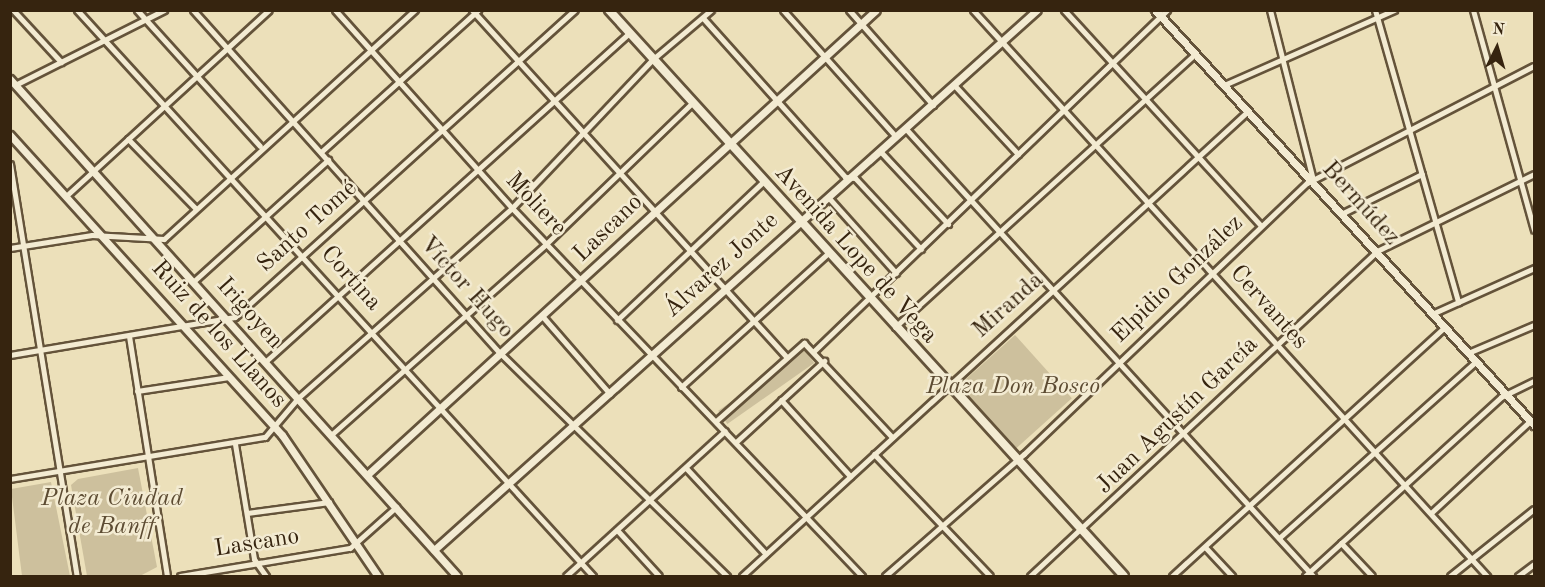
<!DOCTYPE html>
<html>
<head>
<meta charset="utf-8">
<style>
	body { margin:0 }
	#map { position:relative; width:1545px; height:587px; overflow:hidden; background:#ece0ba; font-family:"Old Standard TT",serif }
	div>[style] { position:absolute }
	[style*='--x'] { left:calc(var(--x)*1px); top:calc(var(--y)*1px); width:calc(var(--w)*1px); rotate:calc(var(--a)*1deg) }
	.green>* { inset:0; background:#cdc09d; transform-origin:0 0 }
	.roads { filter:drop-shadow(2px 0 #64533a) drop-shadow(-2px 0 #64533a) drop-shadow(0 2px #64533a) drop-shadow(0 -2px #64533a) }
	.minor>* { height:5px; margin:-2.5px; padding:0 2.5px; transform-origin:2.5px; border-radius:2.5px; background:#f3ebd2 }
	.tertiary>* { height:7px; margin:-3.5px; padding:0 3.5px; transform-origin:3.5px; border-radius:3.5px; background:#f3ebd2 }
	.secondary>* { height:8px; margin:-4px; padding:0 4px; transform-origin:4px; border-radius:4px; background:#f3ebd2 }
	span { translate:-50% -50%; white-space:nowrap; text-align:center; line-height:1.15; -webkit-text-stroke:5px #f3ebd2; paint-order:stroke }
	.street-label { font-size:24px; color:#36240f }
	.park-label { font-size:24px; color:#5c4b32; font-style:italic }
	.frame { position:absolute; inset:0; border:12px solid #36240f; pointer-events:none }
	.north { position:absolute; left:1467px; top:18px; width:60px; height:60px; -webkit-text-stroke:4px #f3ebd2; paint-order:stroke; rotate:5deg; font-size:16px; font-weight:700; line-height:24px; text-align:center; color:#36240f }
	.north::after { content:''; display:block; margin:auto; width:21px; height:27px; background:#36240f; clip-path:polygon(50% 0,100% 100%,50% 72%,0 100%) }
</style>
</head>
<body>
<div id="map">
	<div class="green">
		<i style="left:1015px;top:335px;width:85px;height:76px;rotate:48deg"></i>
		<i style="left:805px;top:350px;width:16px;height:106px;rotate:55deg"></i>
		<i style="clip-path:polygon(138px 468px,157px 567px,140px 576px,87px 576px,71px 485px,78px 479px)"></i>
		<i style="clip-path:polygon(51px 482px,70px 576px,22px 576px,11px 489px)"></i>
	</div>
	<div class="roads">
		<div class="minor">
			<i style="--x:13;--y:10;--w:71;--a:47.3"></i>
			<i style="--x:77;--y:10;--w:766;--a:47.65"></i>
			<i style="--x:137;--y:10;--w:183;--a:47.9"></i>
			<i style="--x:193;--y:10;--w:462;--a:48.2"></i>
			<i style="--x:501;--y:354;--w:317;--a:44.5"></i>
			<i style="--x:335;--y:10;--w:266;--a:48.2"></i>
			<i style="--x:512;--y:208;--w:508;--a:46.44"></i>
			<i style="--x:472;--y:10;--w:467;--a:47.8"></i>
			<i style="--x:783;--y:10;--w:170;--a:48.3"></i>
			<i style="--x:849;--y:10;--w:127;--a:48.5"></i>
			<i style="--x:973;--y:10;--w:765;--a:47.76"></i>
			<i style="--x:1064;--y:10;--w:292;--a:47.6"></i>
			<i style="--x:1270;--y:10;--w:175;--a:75.8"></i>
			<i style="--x:1375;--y:10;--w:304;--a:74.1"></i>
			<i style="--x:1473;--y:10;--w:228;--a:74.5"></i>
			<i style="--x:703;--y:18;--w:213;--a:48.2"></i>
			<i style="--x:845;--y:177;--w:10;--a:6"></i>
			<i style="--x:855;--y:178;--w:97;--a:47.1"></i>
			<i style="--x:15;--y:85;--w:167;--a:-26.7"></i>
			<i style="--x:1224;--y:85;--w:186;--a:-23.8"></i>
			<i style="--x:955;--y:86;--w:93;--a:47.2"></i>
			<i style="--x:906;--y:129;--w:605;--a:47.68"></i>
			<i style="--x:128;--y:139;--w:96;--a:45.8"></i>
			<i style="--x:880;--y:151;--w:100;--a:47"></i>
			<i style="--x:321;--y:152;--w:212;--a:-42.1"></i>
			<i style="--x:10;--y:164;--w:417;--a:80.8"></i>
			<i style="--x:66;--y:196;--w:275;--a:-42.5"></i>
			<i style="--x:828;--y:197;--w:102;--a:48.2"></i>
			<i style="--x:1343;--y:213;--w:88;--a:-26.3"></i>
			<i style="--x:10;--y:248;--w:83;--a:-9"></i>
			<i style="--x:92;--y:235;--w:72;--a:3.2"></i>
			<i style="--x:164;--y:239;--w:340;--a:-42.4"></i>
			<i style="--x:194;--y:281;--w:181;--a:-42.1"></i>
			<i style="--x:1434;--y:313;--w:110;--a:-24.2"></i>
			<i style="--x:543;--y:317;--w:102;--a:49"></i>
			<i style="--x:617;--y:320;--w:201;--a:-43.4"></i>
			<i style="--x:895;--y:327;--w:406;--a:-42.3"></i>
			<i style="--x:129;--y:336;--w:243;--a:81"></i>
			<i style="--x:814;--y:351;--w:491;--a:-44"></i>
			<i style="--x:1468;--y:353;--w:72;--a:-23"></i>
			<i style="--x:10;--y:355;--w:228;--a:-9.6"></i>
			<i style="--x:235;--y:317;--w:458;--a:-42.1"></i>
			<i style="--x:265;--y:362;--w:491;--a:-42.1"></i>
			<i style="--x:681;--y:387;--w:197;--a:-42.3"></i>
			<i style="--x:137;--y:391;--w:93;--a:-8.7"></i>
			<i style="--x:781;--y:400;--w:103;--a:47.8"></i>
			<i style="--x:716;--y:421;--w:118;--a:-41.6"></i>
			<i style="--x:804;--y:343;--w:129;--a:46.9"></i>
			<i style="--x:331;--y:435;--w:288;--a:-41.6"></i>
			<i style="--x:546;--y:244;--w:203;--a:-44"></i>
			<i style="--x:736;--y:442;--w:120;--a:-42.6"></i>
			<i style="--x:235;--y:444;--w:117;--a:80.6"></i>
			<i style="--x:254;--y:559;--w:21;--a:55"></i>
			<i style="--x:874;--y:454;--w:168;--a:46.4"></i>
			<i style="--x:686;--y:468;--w:117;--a:47.1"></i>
			<i style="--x:10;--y:479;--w:258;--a:-9.4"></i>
			<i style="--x:265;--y:437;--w:51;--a:-49.8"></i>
			<i style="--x:298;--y:398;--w:286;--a:-41.6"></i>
			<i style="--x:512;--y:208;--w:205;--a:-46.6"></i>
			<i style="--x:653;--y:59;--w:76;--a:-40.2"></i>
			<i style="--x:247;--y:513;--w:83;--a:-7.6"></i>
			<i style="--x:1431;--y:513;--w:135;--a:-42.9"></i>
			<i style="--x:617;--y:530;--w:62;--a:47.6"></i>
			<i style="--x:1279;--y:538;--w:265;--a:-41.9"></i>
			<i style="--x:1341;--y:543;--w:45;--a:46.8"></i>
			<i style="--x:1205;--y:547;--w:40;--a:47"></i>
			<i style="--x:180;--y:576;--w:172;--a:-9.4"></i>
			<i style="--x:350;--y:548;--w:62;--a:-41.7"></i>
			<i style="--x:566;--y:576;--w:215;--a:-42.4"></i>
			<i style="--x:742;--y:576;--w:687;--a:-42.58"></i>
			<i style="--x:885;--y:576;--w:185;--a:-41.3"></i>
			<i style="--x:1024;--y:454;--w:392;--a:-43.8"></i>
			<i style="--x:1307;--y:183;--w:255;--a:-27.3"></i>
			<i style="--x:1030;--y:576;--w:475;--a:-43.1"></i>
			<i style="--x:1377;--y:251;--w:175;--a:-26.1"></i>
			<i style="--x:1172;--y:576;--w:369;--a:-42.4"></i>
			<i style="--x:1305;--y:576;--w:265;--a:-42.4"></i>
			<i style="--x:1501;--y:397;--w:37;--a:-26"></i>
			<i style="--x:1450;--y:576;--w:107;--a:-38.6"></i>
			<i style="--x:1518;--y:576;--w:20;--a:-37"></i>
		</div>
		<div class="tertiary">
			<i style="--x:1155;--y:10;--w:562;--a:47.6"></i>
			<i style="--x:10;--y:79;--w:668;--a:48.03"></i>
			<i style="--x:10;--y:135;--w:405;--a:47.8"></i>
			<i style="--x:282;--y:435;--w:171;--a:55.8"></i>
			<i style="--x:367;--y:475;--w:689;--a:-42.41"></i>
			<i style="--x:434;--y:550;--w:809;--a:-41.85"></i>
		</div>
		<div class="secondary">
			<i style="--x:609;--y:10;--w:765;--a:47.7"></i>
		</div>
	</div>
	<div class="street-label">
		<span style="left:1360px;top:204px;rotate:48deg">Bermúdez</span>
		<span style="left:535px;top:205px;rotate:47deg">Moliere</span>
		<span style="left:308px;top:227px;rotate:-42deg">Santo Tomé</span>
		<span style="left:609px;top:229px;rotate:-44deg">Lascano</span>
		<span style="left:855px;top:255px;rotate:48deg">Avenida Lope de Vega</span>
		<span style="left:722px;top:266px;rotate:-42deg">Álvarez Jonte</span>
		<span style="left:350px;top:279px;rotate:48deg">Cortina</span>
		<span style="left:1178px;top:280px;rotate:-44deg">Elpidio González</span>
		<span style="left:466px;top:288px;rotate:48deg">Víctor Hugo</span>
		<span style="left:1009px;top:306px;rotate:-42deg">Miranda</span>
		<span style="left:1268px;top:308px;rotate:48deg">Cervantes</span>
		<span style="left:249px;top:314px;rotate:48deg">Irigoyen</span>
		<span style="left:218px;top:335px;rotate:48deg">Ruiz de los Llanos</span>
		<span style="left:1178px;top:416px;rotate:-44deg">Juan Agustín García</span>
		<span style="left:257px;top:544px;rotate:-9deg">Lascano</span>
	</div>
	<div class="park-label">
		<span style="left:1013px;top:388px">Plaza Don Bosco</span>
		<span style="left:112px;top:514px">Plaza Ciudad<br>de Banff</span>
	</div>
	<div class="frame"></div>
	<div class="north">N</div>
</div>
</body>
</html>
